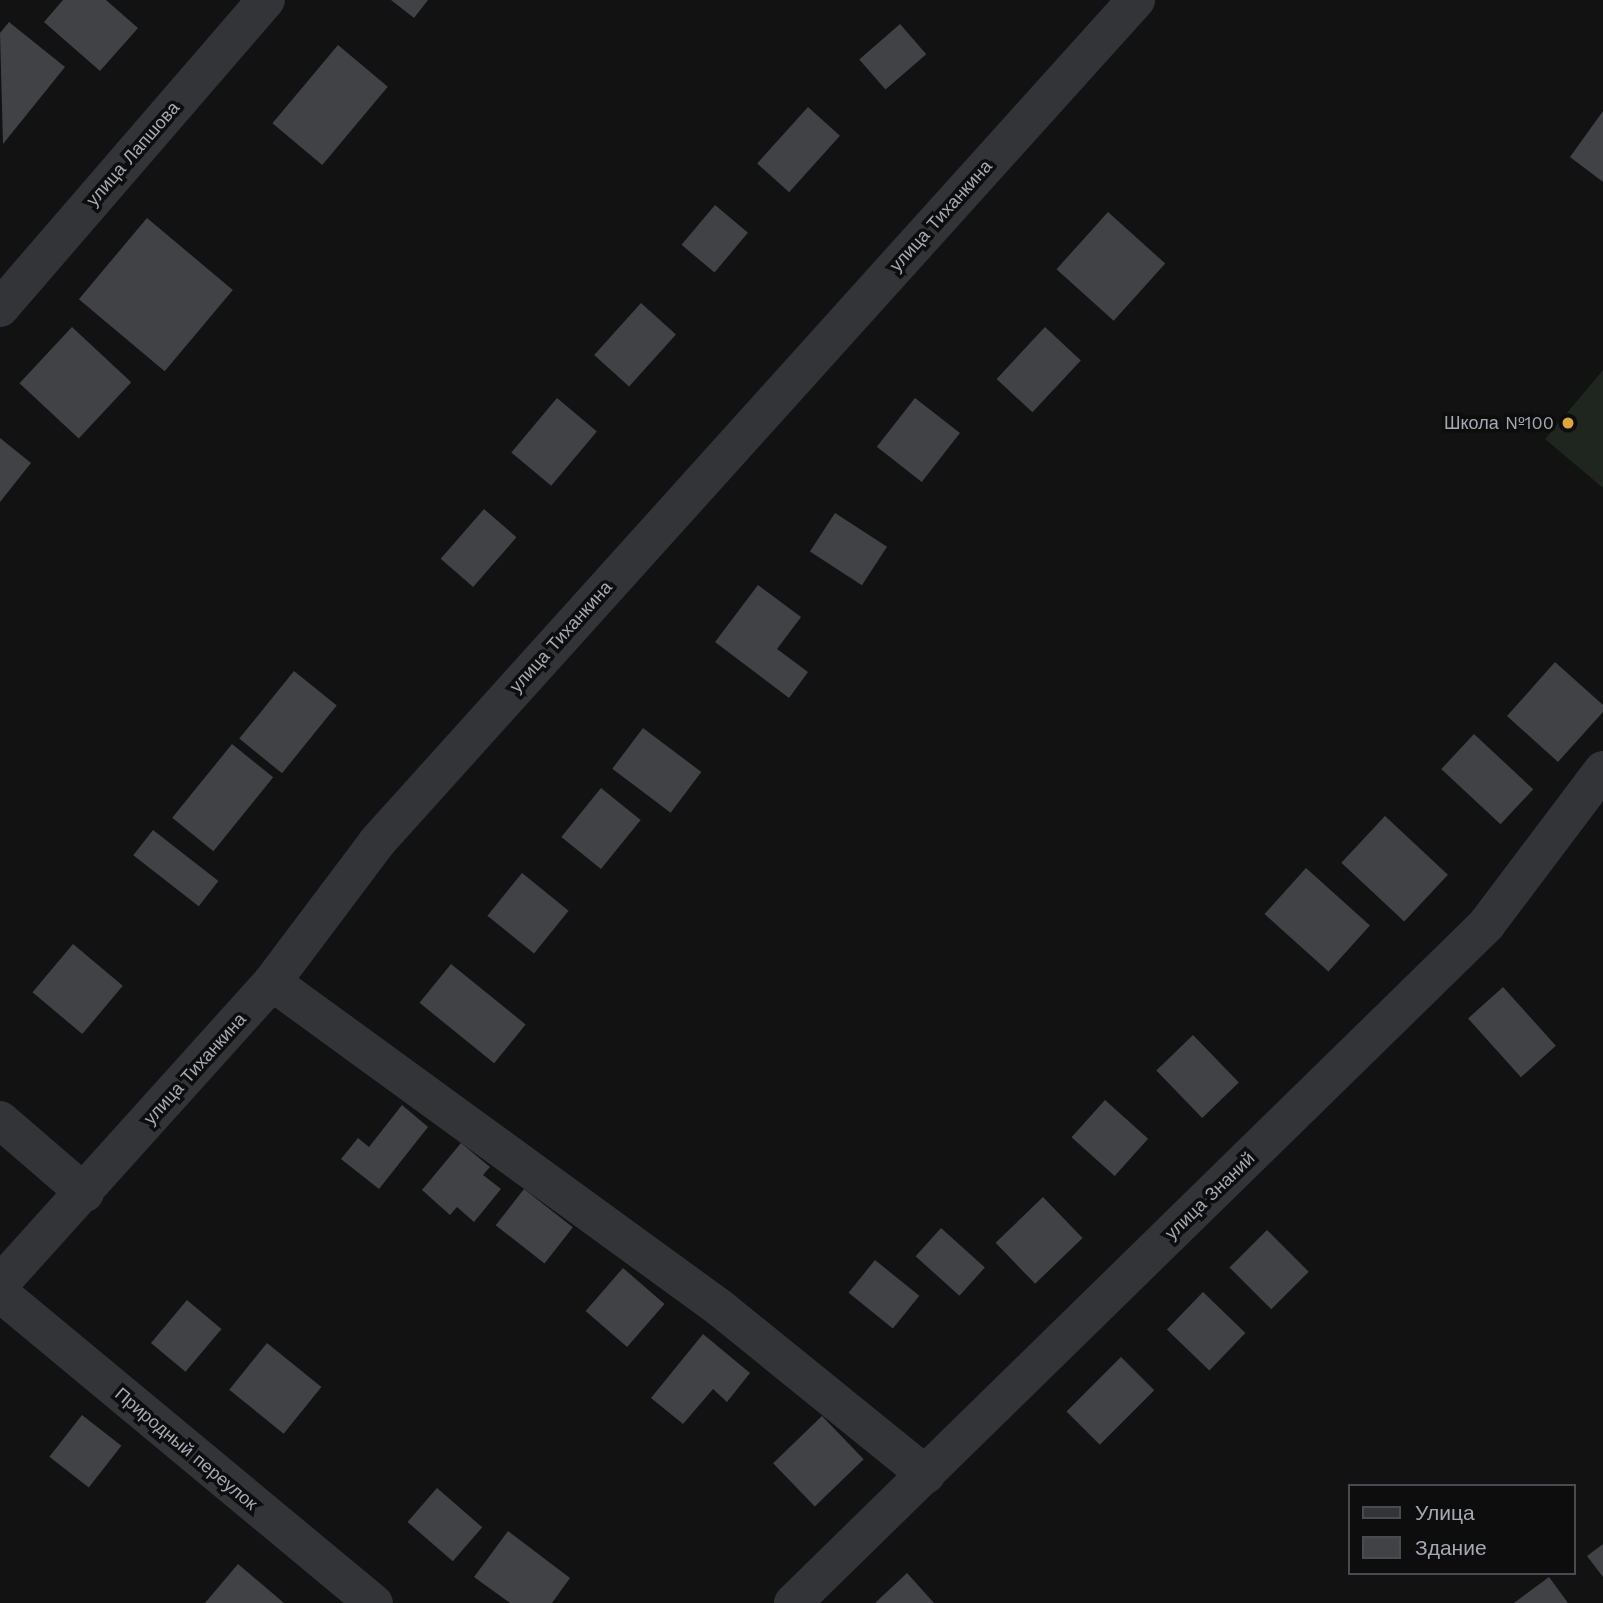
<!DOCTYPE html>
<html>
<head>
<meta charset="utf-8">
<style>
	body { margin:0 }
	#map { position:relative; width:1603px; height:1603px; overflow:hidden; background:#121213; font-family:"Work Sans",sans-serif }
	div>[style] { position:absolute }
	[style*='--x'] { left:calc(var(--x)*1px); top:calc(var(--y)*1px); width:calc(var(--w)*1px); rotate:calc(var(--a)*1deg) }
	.green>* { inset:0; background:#1f251f }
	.building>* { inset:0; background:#414246; transform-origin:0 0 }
	.minor>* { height:38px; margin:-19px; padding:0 19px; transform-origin:19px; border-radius:19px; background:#333438 }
	.dots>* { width:19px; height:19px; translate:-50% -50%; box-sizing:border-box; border:4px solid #0d0d0e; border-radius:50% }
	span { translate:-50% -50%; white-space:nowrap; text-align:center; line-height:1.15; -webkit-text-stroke:7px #0d0d0e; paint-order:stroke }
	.street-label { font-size:18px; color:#a5a9b2 }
	.poi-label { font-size:18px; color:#a5a9b2 }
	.right { translate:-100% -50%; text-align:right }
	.legend { position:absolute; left:1348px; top:1484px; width:228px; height:91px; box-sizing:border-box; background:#0d0d0e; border:2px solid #4a4b50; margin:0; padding:9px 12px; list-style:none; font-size:21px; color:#a5a9b2 }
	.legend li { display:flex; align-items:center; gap:14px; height:35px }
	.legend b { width:35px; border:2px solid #4a4b50 }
</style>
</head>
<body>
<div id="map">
	<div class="green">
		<i style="clip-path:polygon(1603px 370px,1603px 488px,1545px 439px)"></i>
	</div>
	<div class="building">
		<i style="clip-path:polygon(63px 0,106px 0,138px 28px,100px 71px,44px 22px)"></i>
		<i style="clip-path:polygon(391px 0,428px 0,414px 18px)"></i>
		<i style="clip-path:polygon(9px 22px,65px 67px,3px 144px,0 33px)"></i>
		<i style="left:900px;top:24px;width:40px;height:54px;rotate:49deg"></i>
		<i style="left:338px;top:45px;width:65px;height:102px;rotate:40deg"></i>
		<i style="left:808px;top:107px;width:43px;height:76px;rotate:42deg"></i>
		<i style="clip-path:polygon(1603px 111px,1603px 182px,1570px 157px)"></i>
		<i style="left:715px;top:205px;width:43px;height:52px;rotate:40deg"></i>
		<i style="left:1108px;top:212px;width:77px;height:77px;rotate:42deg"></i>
		<i style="left:147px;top:218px;width:112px;height:106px;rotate:40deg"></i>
		<i style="left:641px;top:303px;width:47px;height:70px;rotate:42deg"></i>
		<i style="left:72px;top:327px;width:81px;height:77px;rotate:43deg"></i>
		<i style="left:1045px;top:327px;width:49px;height:71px;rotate:43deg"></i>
		<i style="left:557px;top:398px;width:52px;height:71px;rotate:40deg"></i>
		<i style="left:915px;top:398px;width:57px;height:62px;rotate:38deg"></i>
		<i style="clip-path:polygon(0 438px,31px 463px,0 502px)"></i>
		<i style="left:484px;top:509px;width:43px;height:66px;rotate:41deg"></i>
		<i style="left:835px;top:513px;width:62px;height:46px;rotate:33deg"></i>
		<i style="clip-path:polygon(758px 585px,801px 617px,777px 649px,808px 672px,789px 698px,715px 642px)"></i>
		<i style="clip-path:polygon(1555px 662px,1603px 705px,1603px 712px,1558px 762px,1507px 716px)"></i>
		<i style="left:294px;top:671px;width:55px;height:87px;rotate:39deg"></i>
		<i style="left:643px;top:728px;width:73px;height:51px;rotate:37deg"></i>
		<i style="left:1474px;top:734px;width:81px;height:48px;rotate:43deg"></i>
		<i style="left:232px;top:744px;width:53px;height:95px;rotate:39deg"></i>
		<i style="left:601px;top:788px;width:51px;height:63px;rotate:39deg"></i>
		<i style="left:1385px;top:816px;width:86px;height:64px;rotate:43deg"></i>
		<i style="left:153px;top:830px;width:83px;height:32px;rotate:38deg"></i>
		<i style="left:1306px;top:868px;width:86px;height:62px;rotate:42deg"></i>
		<i style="left:522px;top:873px;width:60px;height:55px;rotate:39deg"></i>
		<i style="left:73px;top:944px;width:65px;height:63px;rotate:40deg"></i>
		<i style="left:451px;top:964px;width:96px;height:50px;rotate:39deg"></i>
		<i style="left:1503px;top:987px;width:79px;height:47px;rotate:48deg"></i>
		<i style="left:1193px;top:1035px;width:66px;height:51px;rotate:46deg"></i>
		<i style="left:1105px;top:1100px;width:58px;height:50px;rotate:42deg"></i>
		<i style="clip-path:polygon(402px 1105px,428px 1127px,379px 1189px,341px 1159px,358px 1138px,369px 1147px)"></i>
		<i style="clip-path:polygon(461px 1143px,490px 1167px,483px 1175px,501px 1189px,474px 1222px,457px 1207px,450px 1215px,422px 1190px)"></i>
		<i style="left:524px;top:1189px;width:62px;height:46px;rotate:38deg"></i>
		<i style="left:1043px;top:1197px;width:57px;height:66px;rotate:46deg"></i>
		<i style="left:941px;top:1228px;width:59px;height:38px;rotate:42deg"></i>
		<i style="left:1267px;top:1230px;width:59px;height:53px;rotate:45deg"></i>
		<i style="left:875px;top:1260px;width:57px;height:42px;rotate:39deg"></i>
		<i style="left:623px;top:1268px;width:55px;height:57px;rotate:41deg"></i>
		<i style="left:1203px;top:1292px;width:59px;height:52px;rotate:44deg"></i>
		<i style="left:187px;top:1300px;width:45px;height:56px;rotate:40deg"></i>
		<i style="clip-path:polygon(703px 1334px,750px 1373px,727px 1402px,713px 1389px,683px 1424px,651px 1398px)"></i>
		<i style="left:267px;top:1343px;width:70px;height:60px;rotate:39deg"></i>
		<i style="left:1121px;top:1357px;width:47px;height:77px;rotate:45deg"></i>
		<i style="left:82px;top:1415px;width:50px;height:53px;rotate:38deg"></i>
		<i style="left:822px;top:1416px;width:60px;height:68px;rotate:46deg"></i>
		<i style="left:437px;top:1488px;width:60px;height:45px;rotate:41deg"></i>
		<i style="clip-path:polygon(508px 1531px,570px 1578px,552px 1603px,510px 1603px,474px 1577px)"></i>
		<i style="clip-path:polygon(1603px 1544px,1603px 1577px,1587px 1556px)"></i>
		<i style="clip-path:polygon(238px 1564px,284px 1603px,205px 1603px)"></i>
		<i style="clip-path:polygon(907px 1573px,934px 1603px,875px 1603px)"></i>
		<i style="clip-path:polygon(1549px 1577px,1568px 1603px,1514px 1603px,1518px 1600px)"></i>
	</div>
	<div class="minor">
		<i style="--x:0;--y:308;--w:407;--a:-49.2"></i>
		<i style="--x:272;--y:982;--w:554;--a:36.04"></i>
		<i style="--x:720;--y:1308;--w:265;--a:39"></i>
		<i style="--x:0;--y:1120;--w:112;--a:40.7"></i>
		<i style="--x:0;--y:1284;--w:406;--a:-48"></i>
		<i style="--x:272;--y:982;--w:175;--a:-53.1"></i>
		<i style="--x:377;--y:842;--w:1134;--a:-47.97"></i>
		<i style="--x:0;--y:1293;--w:486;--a:39.7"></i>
		<i style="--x:793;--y:1603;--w:970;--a:-44.37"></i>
		<i style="--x:1486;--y:925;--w:194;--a:-53"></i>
	</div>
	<div class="dots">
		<i style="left:1568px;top:423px;background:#dea53f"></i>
	</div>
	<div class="street-label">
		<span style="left:133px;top:154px;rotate:-49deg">улица Лапшова</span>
		<span style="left:941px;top:216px;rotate:-48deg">улица Тиханкина</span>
		<span style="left:561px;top:637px;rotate:-48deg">улица Тиханкина</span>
		<span style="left:195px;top:1069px;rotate:-48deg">улица Тиханкина</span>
		<span style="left:1210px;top:1196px;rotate:-44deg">улица Знаний</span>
		<span style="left:186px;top:1449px;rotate:40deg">Природный переулок</span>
	</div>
	<div class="poi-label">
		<span class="right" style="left:1554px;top:423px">Школа №100</span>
	</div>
	<ul class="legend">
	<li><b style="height:9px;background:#333438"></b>Улица</li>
	<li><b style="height:19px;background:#414246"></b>Здание</li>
	</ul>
</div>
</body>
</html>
